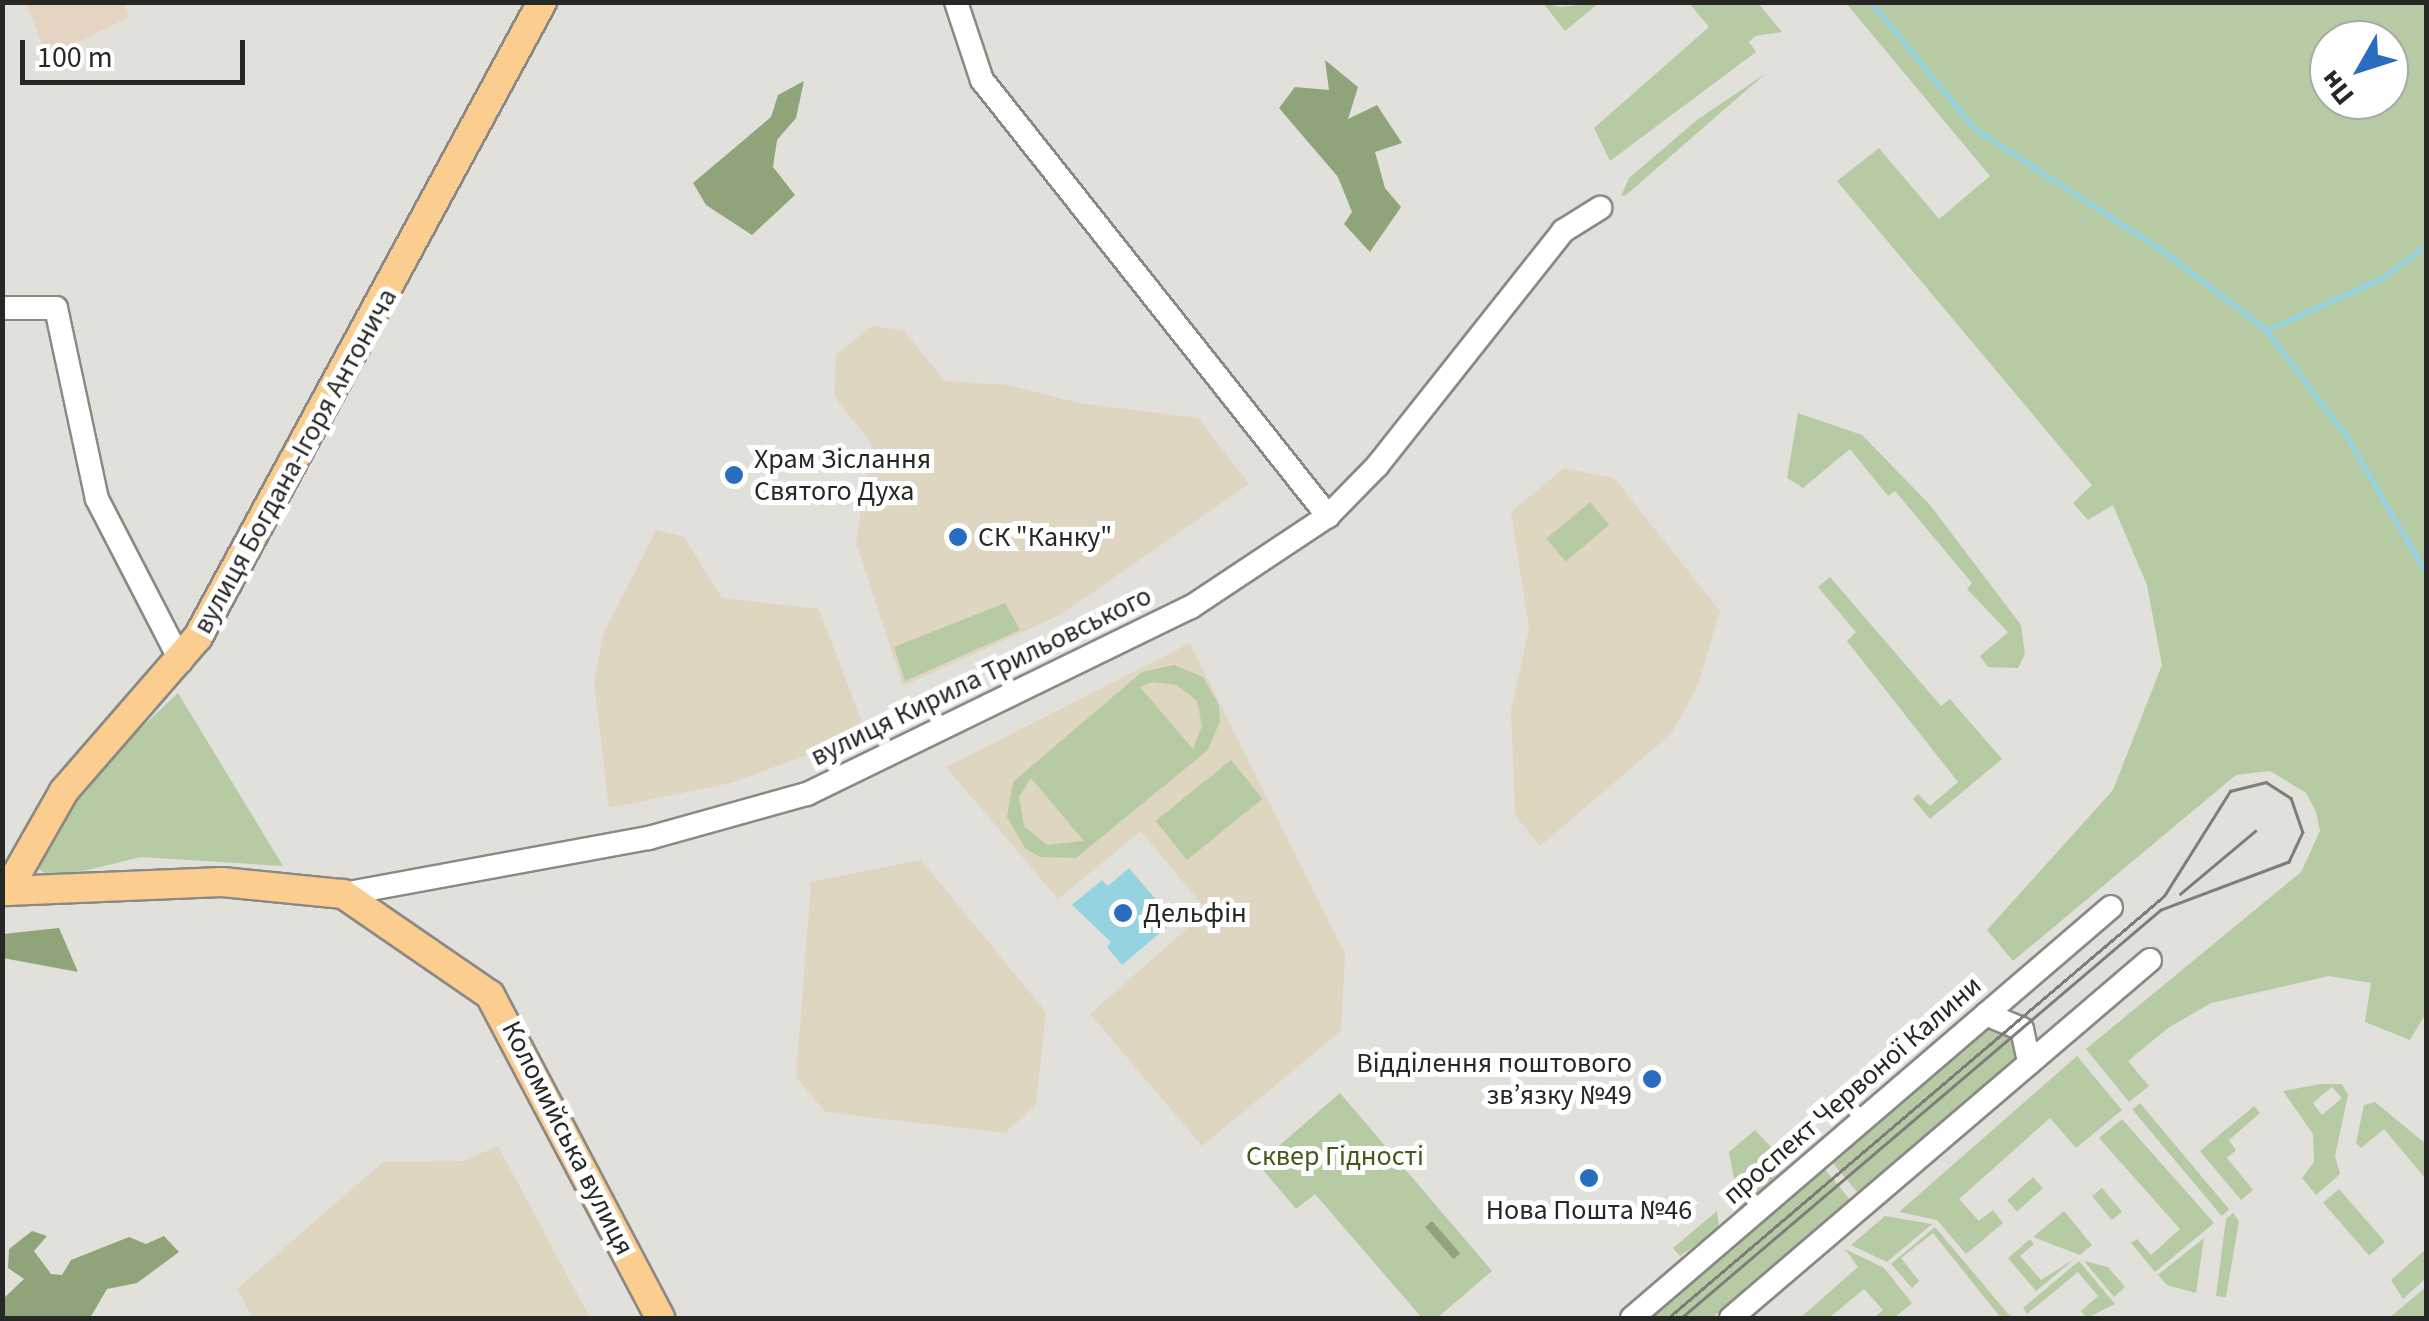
<!DOCTYPE html>
<html>
<head>
<meta charset="utf-8">
<style>
	body { margin:0 }
	#map { position:relative; width:2429px; height:1321px; overflow:hidden; background:#e2e0db; font-family:"Source Sans 3",sans-serif }
	div>[style] { position:absolute }
	[style*='--x'] { left:calc(var(--x)*1px); top:calc(var(--y)*1px); width:calc(var(--w)*1px); rotate:calc(var(--a)*1deg) }
	.industrial>* { inset:0; background:#e5d3c3 }
	.education>* { inset:0; background:#dfd6c1 }
	.green>* { inset:0; background:#b6caa3; transform-origin:0 0 }
	.forest>* { inset:0; background:#8fa579; transform-origin:0 0 }
	.water>* { inset:0; background:#94d3df }
	.stream>* { height:5px; margin:-2.5px; padding:0 2.5px; transform-origin:2.5px; border-radius:2.5px; background:#94d3df }
	.roads { filter:drop-shadow(2px 0 #8b8985) drop-shadow(-2px 0 #8b8985) drop-shadow(0 2px #8b8985) drop-shadow(0 -2px #8b8985) }
	.minor>* { height:22px; margin:-11px; padding:0 11px; transform-origin:11px; border-radius:11px; background:#fff }
	.major>* { height:28px; margin:-14px; padding:0 14px; transform-origin:14px; border-radius:14px; background:#fbcd8f }
	.tram>* { height:2.5px; margin:-1.25px; padding:0 1.25px; transform-origin:1.25px; border-radius:1.25px; background:#7e7d7a }
	.dots>* { width:28px; height:28px; translate:-50% -50%; box-sizing:border-box; border:5px solid #fff; border-radius:50% }
	span { translate:-50% -50%; white-space:nowrap; text-align:center; line-height:1.15; -webkit-text-stroke:10px #fff; paint-order:stroke }
	.poi-label { font-size:28px; color:#272725 }
	.left { translate:0 -50%; text-align:left }
	.right { translate:-100% -50%; text-align:right }
	.street-label { font-size:28px; color:#272725 }
	.park-label { font-size:28px; color:#405b1b }
	.frame { position:absolute; inset:0; border:5px solid #272725; pointer-events:none }
	.north { position:absolute; left:2309px; top:20px; width:100px; height:100px; box-sizing:border-box; background:#fff; border:2px solid #a9a9a8; border-radius:50%; rotate:231deg; font-size:28px; font-weight:700; line-height:40px; text-align:center; color:#272725 }
	.north::after { content:''; display:block; margin:auto; width:35px; height:45px; background:#286dbe; clip-path:polygon(50% 0,100% 100%,50% 72%,0 100%) }
	.scale { position:absolute; left:20px; top:40px; width:225px; height:45px; box-sizing:border-box; border:5px solid #272725; border-top:0; padding-left:12px; font-size:30px; line-height:35px; white-space:nowrap; color:#272725; -webkit-text-stroke:8px #fff; paint-order:stroke }
</style>
</head>
<body>
<div id="map">
	<div class="industrial">
		<i style="clip-path:polygon(26px 3px,124px 3px,130px 17px,47px 57px)"></i>
	</div>
	<div class="education">
		<i style="clip-path:polygon(872px 326px,904px 331px,945px 381px,1008px 385px,1079px 403px,1198px 418px,1249px 484px,1060px 615px,903px 686px,856px 541px,872px 444px,834px 396px,836px 355px)"></i>
		<i style="clip-path:polygon(1564px 468px,1614px 478px,1720px 611px,1698px 685px,1671px 734px,1540px 846px,1515px 815px,1511px 711px,1529px 628px,1511px 512px)"></i>
		<i style="clip-path:polygon(656px 530px,684px 537px,722px 598px,819px 609px,866px 733px,731px 783px,609px 808px,594px 682px,603px 635px)"></i>
		<i style="clip-path:polygon(1190px 643px,1345px 954px,1341px 1031px,1202px 1146px,1090px 1014px,1207px 911px,1141px 831px,1058px 899px,946px 767px)"></i>
		<i style="clip-path:polygon(921px 860px,1046px 1012px,1036px 1104px,1005px 1133px,825px 1112px,796px 1077px,811px 882px)"></i>
		<i style="clip-path:polygon(498px 1146px,590px 1318px,253px 1318px,237px 1289px,383px 1162px,463px 1161px)"></i>
	</div>
	<div class="green">
		<i style="clip-path:polygon(1543px 3px,1561px 7px,1599px 3px,1565px 31px)"></i>
		<i style="clip-path:polygon(1689px 3px,1758px 3px,1782px 32px,1755px 36px,1749px 42px,1756px 52px,1610px 161px,1594px 128px,1709px 27px)"></i>
		<i style="clip-path:polygon(evenodd,1846px 3px,2426px 3px,2426px 1013px,2410px 1040px,2365px 1022px,2371px 983px,2329px 976px,2211px 1003px,2168px 1028px,2128px 1061px,2149px 1086px,2129px 1102px,2086px 1049px,2301px 872px,2320px 831px,2316px 812px,2306px 793px,2270px 771px,2236px 775px,2013px 961px,1987px 930px,2113px 790px,2162px 665px,2147px 585px,2113px 505px,2088px 520px,2073px 503px,2092px 485px,1837px 181px,1879px 148px,1939px 219px,1990px 176px,1846px 3px,2329px 40px,2389px 40px,2389px 100px,2329px 100px,2329px 40px)"></i>
		<i style="clip-path:polygon(1765px 74px,1626px 195px,1621px 196px,1629px 178px,1697px 120px)"></i>
		<i style="clip-path:polygon(1798px 413px,1862px 435px,1930px 505px,2021px 625px,2025px 654px,2018px 668px,1988px 667px,1980px 656px,2008px 632px,1967px 589px,1972px 583px,1895px 491px,1888px 496px,1850px 449px,1803px 488px,1787px 478px)"></i>
		<i style="left:1590px;top:502px;width:30px;height:57px;rotate:50deg"></i>
		<i style="clip-path:polygon(1830px 577px,1941px 706px,1950px 699px,2002px 759px,1930px 819px,1913px 799px,1918px 794px,1930px 806px,1958px 782px,1847px 641px,1856px 632px,1818px 587px)"></i>
		<i style="clip-path:polygon(1005px 603px,1020px 630px,905px 681px,894px 647px)"></i>
		<i style="clip-path:polygon(evenodd,1174px 665px,1203px 677px,1219px 705px,1220px 721px,1208px 750px,1076px 858px,1040px 857px,1025px 848px,1007px 817px,1013px 782px,1142px 672px,1174px 665px,1152px 682px,1177px 685px,1197px 701px,1202px 726px,1193px 749px,1140px 687px,1152px 682px,1174px 665px,1031px 778px,1083px 840px,1082px 841px,1047px 845px,1024px 826px,1019px 797px,1031px 778px)"></i>
		<i style="clip-path:polygon(178px 693px,283px 866px,141px 857px,54px 878px,36px 868px,36px 852px,72px 793px)"></i>
		<i style="left:1231px;top:760px;width:50px;height:97px;rotate:51deg"></i>
		<i style="clip-path:polygon(1989px 1023px,2016px 1037px,2018px 1059px,1859px 1194px,1830px 1160px)"></i>
		<i style="clip-path:polygon(2077px 1056px,2122px 1110px,2076px 1148px,2050px 1118px,1959px 1199px,1979px 1221px,1993px 1210px,2003px 1223px,1966px 1254px,1937px 1220px,1899px 1212px)"></i>
		<i style="clip-path:polygon(evenodd,2321px 1084px,2342px 1084px,2348px 1095px,2335px 1156px,2340px 1174px,2316px 1195px,2302px 1178px,2314px 1162px,2313px 1134px,2283px 1091px,2321px 1084px,2332px 1087px,2342px 1098px,2322px 1115px,2313px 1103px,2332px 1087px)"></i>
		<i style="clip-path:polygon(1340px 1093px,1492px 1271px,1437px 1318px,1422px 1318px,1315px 1194px,1296px 1209px,1258px 1164px)"></i>
		<i style="clip-path:polygon(2375px 1102px,2426px 1144px,2426px 1179px,2384px 1129px,2361px 1148px,2356px 1143px,2364px 1105px)"></i>
		<i style="left:2140px;top:1103px;width:139px;height:10px;rotate:50deg"></i>
		<i style="clip-path:polygon(2254px 1106px,2260px 1113px,2229px 1140px,2236px 1150px,2227px 1158px,2253px 1190px,2241px 1200px,2200px 1151px)"></i>
		<i style="clip-path:polygon(2122px 1119px,2214px 1223px,2155px 1272px,2131px 1243px,2137px 1239px,2151px 1255px,2180px 1229px,2099px 1138px)"></i>
		<i style="clip-path:polygon(1755px 1130px,1778px 1154px,1782px 1170px,1740px 1212px,1729px 1152px)"></i>
		<i style="clip-path:polygon(1823px 1167px,1851px 1201px,1712px 1318px,1645px 1318px)"></i>
		<i style="left:2033px;top:1177px;width:15px;height:35px;rotate:48deg"></i>
		<i style="left:2102px;top:1188px;width:31px;height:13px;rotate:50deg"></i>
		<i style="left:2339px;top:1189px;width:70px;height:21px;rotate:49deg"></i>
		<i style="clip-path:polygon(1717px 1211px,1719px 1229px,1680px 1256px,1673px 1248px)"></i>
		<i style="clip-path:polygon(2064px 1211px,2092px 1245px,2080px 1255px,2033px 1237px)"></i>
		<i style="clip-path:polygon(2233px 1213px,2239px 1221px,2226px 1297px,2216px 1296px,2226px 1219px)"></i>
		<i style="clip-path:polygon(1885px 1216px,1932px 1224px,1887px 1262px,1851px 1245px)"></i>
		<i style="clip-path:polygon(1935px 1227px,2010px 1316px,2008px 1318px,2001px 1318px,1933px 1233px,1901px 1258px,1919px 1281px,1912px 1288px,1891px 1264px)"></i>
		<i style="clip-path:polygon(2204px 1238px,2196px 1293px,2167px 1285px,2158px 1275px)"></i>
		<i style="clip-path:polygon(2030px 1239px,2034px 1244px,2020px 1256px,2041px 1280px,2076px 1258px,2036px 1291px,2008px 1258px)"></i>
		<i style="clip-path:polygon(1845px 1249px,1884px 1268px,1912px 1303px,1894px 1318px,1874px 1318px,1883px 1310px,1864px 1289px,1829px 1318px,1800px 1318px,1858px 1267px)"></i>
		<i style="clip-path:polygon(2426px 1249px,2426px 1278px,2403px 1299px,2391px 1280px)"></i>
		<i style="clip-path:polygon(2079px 1261px,2115px 1304px,2087px 1318px,2081px 1311px,2098px 1296px,2078px 1272px,2027px 1314px,2023px 1308px)"></i>
		<i style="clip-path:polygon(2084px 1261px,2108px 1267px,2125px 1287px,2114px 1297px)"></i>
		<i style="clip-path:polygon(2426px 1287px,2426px 1318px,2389px 1318px)"></i>
	</div>
	<div class="forest">
		<i style="clip-path:polygon(1325px 60px,1358px 87px,1348px 119px,1377px 105px,1402px 143px,1375px 152px,1385px 188px,1401px 207px,1370px 252px,1344px 224px,1352px 212px,1338px 177px,1279px 108px,1295px 87px,1329px 90px)"></i>
		<i style="clip-path:polygon(804px 81px,796px 118px,777px 140px,773px 167px,795px 195px,752px 235px,706px 205px,693px 183px,771px 117px,778px 95px)"></i>
		<i style="clip-path:polygon(59px 928px,78px 972px,3px 958px,3px 934px)"></i>
		<i style="left:1432px;top:1221px;width:43px;height:9px;rotate:49deg"></i>
		<i style="clip-path:polygon(32px 1231px,47px 1236px,34px 1251px,51px 1274px,62px 1275px,71px 1260px,129px 1237px,146px 1244px,164px 1236px,179px 1252px,137px 1283px,107px 1289px,90px 1318px,3px 1318px,3px 1299px,24px 1279px,8px 1268px,9px 1249px)"></i>
	</div>
	<div class="water">
		<i style="clip-path:polygon(1129px 868px,1174px 921px,1122px 965px,1107px 947px,1111px 942px,1072px 905px,1102px 880px,1108px 886px)"></i>
	</div>
	<div class="stream">
		<i style="--x:1871;--y:2;--w:163;--a:50.7"></i>
		<i style="--x:1974;--y:128;--w:234;--a:33.1"></i>
		<i style="--x:2170;--y:256;--w:118;--a:37.5"></i>
		<i style="--x:2264;--y:328;--w:133;--a:52.6"></i>
		<i style="--x:2345;--y:434;--w:161;--a:59.8"></i>
		<i style="--x:2266;--y:330;--w:127;--a:-24.1"></i>
		<i style="--x:2382;--y:278;--w:55;--a:-36.9"></i>
	</div>
	<div class="roads">
		<div class="minor">
			<i style="--x:956;--y:2;--w:82;--a:71.6"></i>
			<i style="--x:982;--y:80;--w:557;--a:51.57"></i>
			<i style="--x:2;--y:308;--w:54;--a:0"></i>
			<i style="--x:56;--y:308;--w:195;--a:77.9"></i>
			<i style="--x:97;--y:499;--w:183;--a:62.7"></i>
			<i style="--x:343;--y:894;--w:311;--a:-10.4"></i>
			<i style="--x:649;--y:838;--w:164;--a:-15.6"></i>
			<i style="--x:807;--y:794;--w:427;--a:-26"></i>
			<i style="--x:1191;--y:607;--w:164;--a:-33.6"></i>
			<i style="--x:1328;--y:516;--w:70;--a:-45.6"></i>
			<i style="--x:1377;--y:466;--w:300;--a:-51.6"></i>
			<i style="--x:1563;--y:231;--w:44;--a:-31.9"></i>
			<i style="--x:1986;--y:1014;--w:39;--a:23"></i>
			<i style="--x:2022;--y:1029;--w:35;--a:78"></i>
			<i style="--x:1632;--y:1318;--w:631;--a:-40.63"></i>
			<i style="--x:1731;--y:1318;--w:551;--a:-40.51"></i>
		</div>
		<div class="major">
			<i style="--x:7;--y:891;--w:115;--a:-60.3"></i>
			<i style="--x:64;--y:791;--w:204;--a:-49"></i>
			<i style="--x:198;--y:637;--w:722;--a:-61.55"></i>
			<i style="--x:7;--y:891;--w:215;--a:-2.4"></i>
			<i style="--x:222;--y:882;--w:122;--a:5.7"></i>
			<i style="--x:343;--y:894;--w:178;--a:34.5"></i>
			<i style="--x:490;--y:995;--w:365;--a:62.2"></i>
		</div>
	</div>
	<div class="tram">
		<i style="--x:2180;--y:894;--w:98;--a:-40"></i>
		<i style="--x:1668;--y:1318;--w:651;--a:-40.39"></i>
		<i style="--x:2164;--y:896;--w:124;--a:-57.8"></i>
		<i style="--x:2230;--y:791;--w:37;--a:-14"></i>
		<i style="--x:2266;--y:782;--w:30;--a:33"></i>
		<i style="--x:2291;--y:798;--w:36;--a:71"></i>
		<i style="--x:2303;--y:832;--w:33;--a:115"></i>
		<i style="--x:2289;--y:862;--w:137;--a:159.4"></i>
		<i style="--x:2161;--y:910;--w:629;--a:139.58"></i>
	</div>
	<div class="dots">
		<i style="left:734px;top:475px;background:#286dbe"></i>
		<i style="left:958px;top:537px;background:#286dbe"></i>
		<i style="left:1123px;top:913px;background:#286dbe"></i>
		<i style="left:1652px;top:1079px;background:#286dbe"></i>
		<i style="left:1589px;top:1178px;background:#286dbe"></i>
	</div>
	<div class="poi-label">
		<span class="left" style="left:754px;top:475px">Храм Зіслання<br>Святого Духа</span>
		<span class="left" style="left:978px;top:537px">СК "Канку"</span>
		<span class="left" style="left:1143px;top:913px">Дельфін</span>
		<span class="right" style="left:1632px;top:1079px">Відділення поштового<br>зв’язку №49</span>
		<span style="left:1589px;top:1210px">Нова Пошта №46</span>
	</div>
	<div class="street-label">
		<span style="left:295px;top:461px;rotate:-61deg">вулиця Богдана-Ігоря Антонича</span>
		<span style="left:981px;top:676px;rotate:-26deg">вулиця Кирила Трильовського</span>
		<span style="left:1852px;top:1090px;rotate:-41deg">проспект Червоної Калини</span>
		<span style="left:568px;top:1138px;rotate:63deg">Коломийська вулиця</span>
	</div>
	<div class="park-label">
		<span style="left:1335px;top:1156px">Сквер Гідності</span>
	</div>
	<div class="frame"></div>
	<div class="north">Пн</div>
	<div class="scale">100 m</div>
</div>
</body>
</html>
